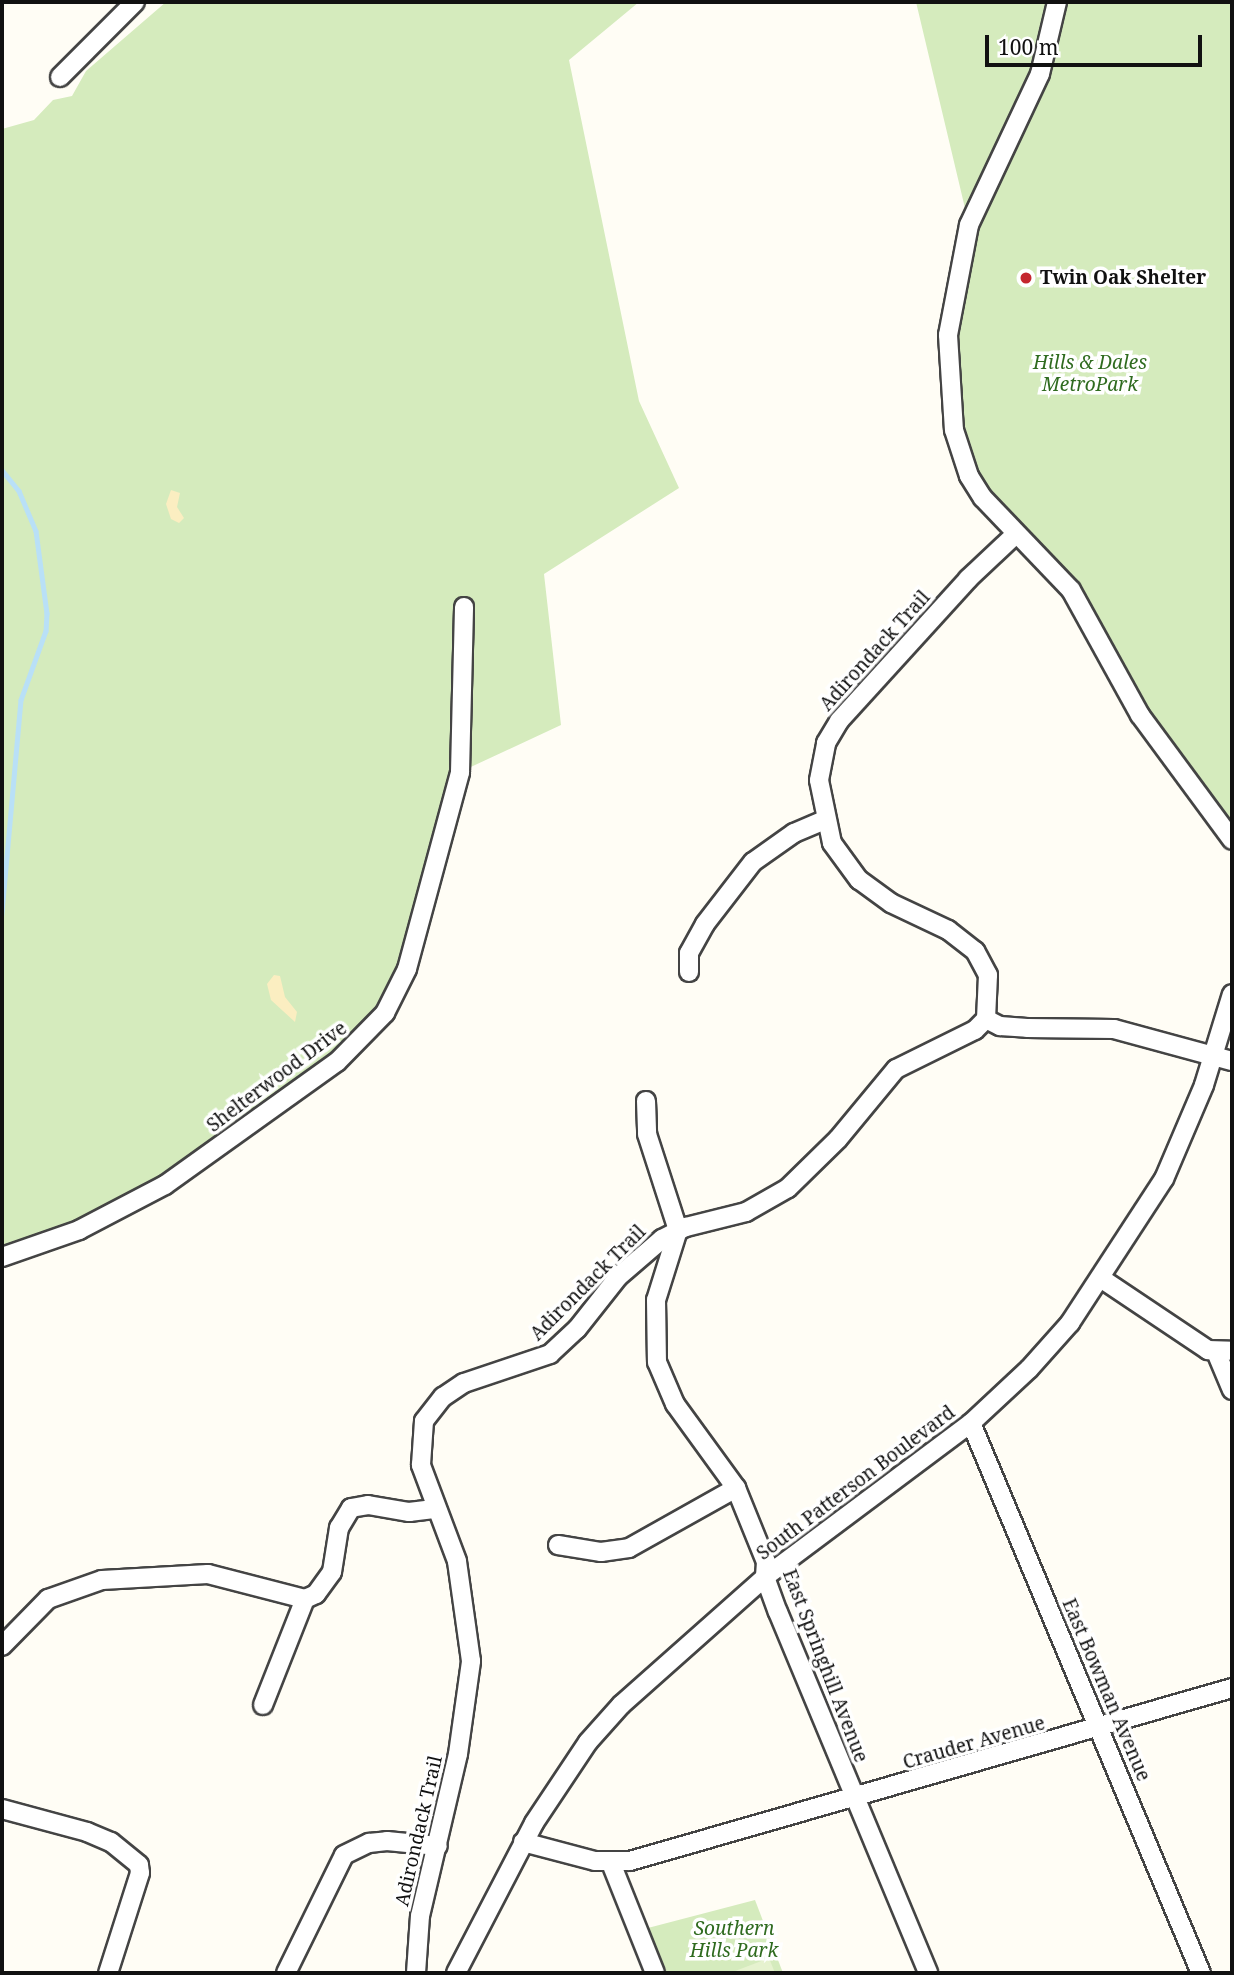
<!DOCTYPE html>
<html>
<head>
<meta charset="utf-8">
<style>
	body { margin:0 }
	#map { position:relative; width:1234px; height:1975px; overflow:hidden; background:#fffdf5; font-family:"Noto Serif",serif }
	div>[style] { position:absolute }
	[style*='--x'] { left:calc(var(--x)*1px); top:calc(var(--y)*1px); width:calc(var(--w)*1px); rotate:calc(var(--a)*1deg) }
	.green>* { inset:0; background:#d5ebbd }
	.sand>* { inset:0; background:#fbeec1 }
	.pitch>* { inset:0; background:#e6f2cf }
	.stream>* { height:4.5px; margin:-2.25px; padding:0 2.25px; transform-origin:2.25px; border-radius:2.25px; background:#b9e0f7 }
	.roads { filter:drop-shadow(2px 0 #444) drop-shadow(-2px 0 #444) drop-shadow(0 2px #444) drop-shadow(0 -2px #444) }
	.street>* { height:18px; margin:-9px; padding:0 9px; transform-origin:9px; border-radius:9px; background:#fff }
	.dots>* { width:19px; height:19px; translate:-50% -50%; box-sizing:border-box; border:4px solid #fff; border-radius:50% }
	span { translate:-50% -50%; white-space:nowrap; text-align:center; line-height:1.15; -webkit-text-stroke:7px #fff; paint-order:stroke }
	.poi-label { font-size:19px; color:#111; font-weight:700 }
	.left { translate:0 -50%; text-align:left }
	.park-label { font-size:19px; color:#2f6b1f; font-style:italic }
	.street-label { font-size:19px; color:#111 }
	.frame { position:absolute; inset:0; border:4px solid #111; pointer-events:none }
	.scale { position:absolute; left:985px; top:35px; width:217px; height:32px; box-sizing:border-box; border:4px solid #111; border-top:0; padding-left:9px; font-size:21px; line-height:24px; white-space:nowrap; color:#111; -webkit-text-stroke:5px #fff; paint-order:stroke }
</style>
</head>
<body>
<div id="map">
	<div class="green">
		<i style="clip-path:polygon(166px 2px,639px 2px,569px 60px,639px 401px,679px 488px,544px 574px,561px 725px,460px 772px,417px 934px,375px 1026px,165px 1185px,2px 1257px,2px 129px,34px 120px,53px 100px,72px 96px,86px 71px)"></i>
		<i style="clip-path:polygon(916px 2px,1232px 2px,1232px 840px,1170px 762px,1084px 609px,983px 498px,948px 393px,969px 225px)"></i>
		<i style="clip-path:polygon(755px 1900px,783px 1973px,663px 1973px,644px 1929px)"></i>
	</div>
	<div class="sand">
		<i style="clip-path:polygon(171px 490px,180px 493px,177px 507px,184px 518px,179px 523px,171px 519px,166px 504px)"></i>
		<i style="clip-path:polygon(274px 975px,280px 976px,285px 997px,297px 1012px,295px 1022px,271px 1000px,267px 984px)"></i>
	</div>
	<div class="pitch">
		<i style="clip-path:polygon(769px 1958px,775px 1973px,730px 1973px)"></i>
	</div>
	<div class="stream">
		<i style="--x:2;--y:470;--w:27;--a:51"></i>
		<i style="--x:19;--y:491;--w:43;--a:67"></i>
		<i style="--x:36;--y:531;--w:83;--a:82.4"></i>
		<i style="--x:47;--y:613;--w:18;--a:93"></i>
		<i style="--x:46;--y:631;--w:73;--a:109.9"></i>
		<i style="--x:21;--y:700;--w:216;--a:95.1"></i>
	</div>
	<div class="roads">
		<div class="street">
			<i style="--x:1057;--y:2;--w:74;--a:103.3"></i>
			<i style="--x:1040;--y:74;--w:167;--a:115.2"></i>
			<i style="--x:969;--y:225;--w:112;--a:100.8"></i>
			<i style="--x:948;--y:335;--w:95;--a:86.4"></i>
			<i style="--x:954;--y:430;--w:48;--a:71.9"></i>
			<i style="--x:969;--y:476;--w:26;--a:58"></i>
			<i style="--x:983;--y:498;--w:127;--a:46.3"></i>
			<i style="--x:1071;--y:590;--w:143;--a:61.1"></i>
			<i style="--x:1140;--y:715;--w:155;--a:53.6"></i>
			<i style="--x:60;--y:77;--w:106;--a:-45"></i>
			<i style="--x:689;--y:972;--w:19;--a:-90"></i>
			<i style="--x:689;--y:953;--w:33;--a:-61"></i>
			<i style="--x:705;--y:924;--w:78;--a:-52.3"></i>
			<i style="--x:753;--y:862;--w:50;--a:-35.3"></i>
			<i style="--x:794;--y:833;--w:33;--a:-23"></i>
			<i style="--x:986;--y:1019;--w:16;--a:27"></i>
			<i style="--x:1000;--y:1026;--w:27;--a:4"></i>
			<i style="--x:1027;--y:1028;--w:87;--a:0.7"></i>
			<i style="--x:1114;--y:1029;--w:122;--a:15.2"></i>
			<i style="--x:646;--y:1101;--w:33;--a:88"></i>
			<i style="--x:647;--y:1134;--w:101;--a:72.1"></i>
			<i style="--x:678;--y:1230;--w:73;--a:107.4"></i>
			<i style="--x:656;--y:1300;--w:62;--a:89.1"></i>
			<i style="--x:657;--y:1362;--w:46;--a:66.8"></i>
			<i style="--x:675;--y:1404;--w:104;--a:54"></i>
			<i style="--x:736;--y:1488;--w:80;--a:67.9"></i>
			<i style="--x:766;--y:1562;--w:15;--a:94"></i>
			<i style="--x:765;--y:1577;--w:37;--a:70"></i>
			<i style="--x:778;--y:1612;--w:391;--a:67.4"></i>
			<i style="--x:2;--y:1257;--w:82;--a:-19.3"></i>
			<i style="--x:79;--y:1230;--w:97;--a:-27.6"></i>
			<i style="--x:165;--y:1185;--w:211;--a:-35.6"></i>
			<i style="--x:337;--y:1062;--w:69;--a:-45.6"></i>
			<i style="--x:385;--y:1013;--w:49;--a:-63.4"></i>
			<i style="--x:407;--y:969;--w:204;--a:-74.9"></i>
			<i style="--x:460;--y:772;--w:165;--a:-88.6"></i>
			<i style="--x:1102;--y:1279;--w:128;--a:33.8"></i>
			<i style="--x:1208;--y:1350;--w:24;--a:2"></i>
			<i style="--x:1216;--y:1352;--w:41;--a:67.2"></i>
			<i style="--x:971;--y:1423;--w:596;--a:67.31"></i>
			<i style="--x:558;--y:1545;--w:44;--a:9.2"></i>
			<i style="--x:601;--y:1552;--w:28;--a:-8"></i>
			<i style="--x:629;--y:1548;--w:123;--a:-29.3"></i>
			<i style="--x:2;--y:1646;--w:66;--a:-45.6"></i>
			<i style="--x:48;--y:1599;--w:57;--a:-19.4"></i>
			<i style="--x:102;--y:1580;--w:106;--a:-3.2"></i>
			<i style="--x:208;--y:1574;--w:100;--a:14.5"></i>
			<i style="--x:305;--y:1599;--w:12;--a:-24"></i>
			<i style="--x:316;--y:1594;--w:27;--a:-54"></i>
			<i style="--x:332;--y:1572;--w:45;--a:-81"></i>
			<i style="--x:339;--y:1528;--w:23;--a:-59"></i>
			<i style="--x:351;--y:1508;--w:17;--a:-10"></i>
			<i style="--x:368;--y:1505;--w:42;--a:9.7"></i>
			<i style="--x:409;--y:1512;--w:25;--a:-7"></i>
			<i style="--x:263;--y:1705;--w:114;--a:-68.4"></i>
			<i style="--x:2;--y:1809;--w:88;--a:15.1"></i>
			<i style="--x:87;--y:1832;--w:26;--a:23"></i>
			<i style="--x:111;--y:1842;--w:36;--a:39"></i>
			<i style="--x:139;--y:1865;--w:8;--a:83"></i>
			<i style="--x:140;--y:1873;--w:105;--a:107.7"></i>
			<i style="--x:523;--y:1842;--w:74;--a:14.8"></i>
			<i style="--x:595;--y:1861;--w:35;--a:0"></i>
			<i style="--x:630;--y:1861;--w:626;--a:-16.03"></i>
			<i style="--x:611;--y:1863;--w:118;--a:68.2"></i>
			<i style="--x:286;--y:1973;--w:131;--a:-63.8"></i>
			<i style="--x:344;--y:1855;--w:28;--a:-26"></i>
			<i style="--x:369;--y:1843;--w:18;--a:-6"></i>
			<i style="--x:387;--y:1841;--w:51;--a:5.6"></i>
			<i style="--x:416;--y:1973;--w:57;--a:-86"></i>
			<i style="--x:420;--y:1916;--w:166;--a:-76.8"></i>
			<i style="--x:458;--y:1754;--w:94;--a:-82"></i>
			<i style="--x:471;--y:1661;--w:101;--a:-98"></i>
			<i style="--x:457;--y:1561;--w:103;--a:-110.6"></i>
			<i style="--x:421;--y:1465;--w:44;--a:-86.1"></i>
			<i style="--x:424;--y:1421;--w:31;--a:-52"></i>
			<i style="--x:443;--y:1397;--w:25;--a:-34"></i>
			<i style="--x:464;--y:1383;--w:91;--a:-18.6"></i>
			<i style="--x:550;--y:1354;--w:37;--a:-43"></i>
			<i style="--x:577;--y:1329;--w:66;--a:-51.7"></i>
			<i style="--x:618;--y:1277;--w:58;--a:-40.8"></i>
			<i style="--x:662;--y:1239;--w:27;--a:-27"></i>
			<i style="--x:686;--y:1227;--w:62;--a:-14"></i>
			<i style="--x:746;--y:1212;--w:48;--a:-29.7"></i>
			<i style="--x:788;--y:1188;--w:70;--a:-44.4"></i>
			<i style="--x:838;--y:1139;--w:91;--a:-50.4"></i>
			<i style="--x:896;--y:1069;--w:88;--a:-26.3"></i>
			<i style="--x:975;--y:1030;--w:16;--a:-45"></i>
			<i style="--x:986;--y:1019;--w:44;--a:-87.4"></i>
			<i style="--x:988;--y:975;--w:27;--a:-118"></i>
			<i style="--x:975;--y:951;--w:34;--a:-142"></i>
			<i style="--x:948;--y:930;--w:63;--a:-154.7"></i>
			<i style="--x:891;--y:903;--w:39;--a:-144"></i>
			<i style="--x:859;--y:880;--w:46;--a:-126.1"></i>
			<i style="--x:832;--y:843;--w:64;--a:-101.7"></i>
			<i style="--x:819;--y:780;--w:38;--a:-79"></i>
			<i style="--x:826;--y:743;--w:26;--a:-59"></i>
			<i style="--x:839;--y:721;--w:192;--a:-47.7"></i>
			<i style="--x:968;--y:579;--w:66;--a:-43.2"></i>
			<i style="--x:456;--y:1973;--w:169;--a:-62.5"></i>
			<i style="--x:534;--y:1823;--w:97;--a:-56.3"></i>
			<i style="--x:588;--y:1742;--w:50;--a:-48.3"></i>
			<i style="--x:621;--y:1705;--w:193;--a:-41.6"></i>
			<i style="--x:765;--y:1577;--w:257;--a:-36.8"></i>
			<i style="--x:971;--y:1423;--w:79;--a:-43"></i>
			<i style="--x:1029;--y:1369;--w:62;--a:-48.3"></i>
			<i style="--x:1070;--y:1323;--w:172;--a:-56.9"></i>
			<i style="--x:1164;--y:1179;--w:102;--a:-66.9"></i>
			<i style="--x:1204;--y:1085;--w:95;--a:-72.9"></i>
		</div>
	</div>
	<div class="dots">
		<i style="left:1026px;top:278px;background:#c4262e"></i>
	</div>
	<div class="poi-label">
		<span class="left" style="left:1040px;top:278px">Twin Oak Shelter</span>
	</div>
	<div class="park-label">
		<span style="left:1090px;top:374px">Hills &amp; Dales<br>MetroPark</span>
		<span style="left:734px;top:1940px">Southern<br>Hills Park</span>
	</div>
	<div class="street-label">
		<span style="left:875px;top:651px;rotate:-48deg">Adirondack Trail</span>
		<span style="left:277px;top:1077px;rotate:-37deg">Shelterwood Drive</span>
		<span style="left:588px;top:1283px;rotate:-45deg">Adirondack Trail</span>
		<span style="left:856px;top:1483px;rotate:-37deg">South Patterson Boulevard</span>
		<span style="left:825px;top:1666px;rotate:69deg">East Springhill Avenue</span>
		<span style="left:1106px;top:1690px;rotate:67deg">East Bowman Avenue</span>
		<span style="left:974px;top:1743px;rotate:-16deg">Crauder Avenue</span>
		<span style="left:419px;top:1831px;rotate:-77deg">Adirondack Trail</span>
	</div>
	<div class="frame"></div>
	<div class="scale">100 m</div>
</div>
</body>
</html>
